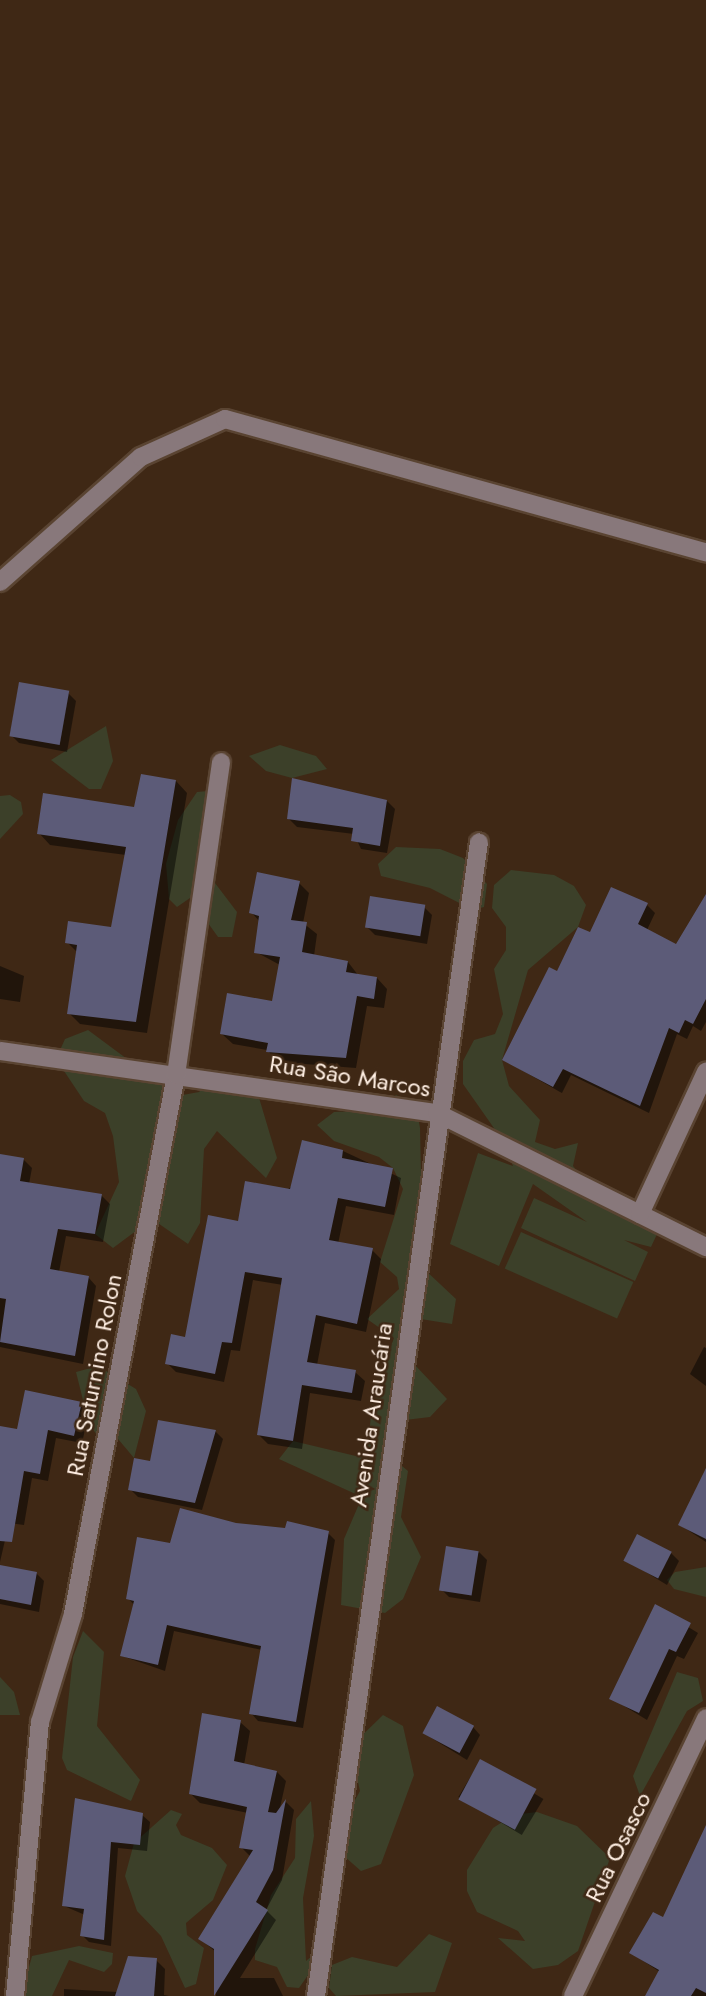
<!DOCTYPE html>
<html>
<head>
<meta charset="utf-8">
<style>
	body { margin:0 }
	#map { position:relative; width:706px; height:1996px; overflow:hidden; background:#3f2815; font-family:Jost,sans-serif }
	div>[style] { position:absolute }
	[style*='--x'] { left:calc(var(--x)*1px); top:calc(var(--y)*1px); width:calc(var(--w)*1px); rotate:calc(var(--a)*1deg) }
	.green>* { inset:0; background:#3c4029; transform-origin:0 0 }
	.shadow>* { inset:0; background:#0007; transform-origin:0 0 }
	.building>* { inset:0; background:#5c5b78; transform-origin:0 0 }
	.roads { filter:drop-shadow(2px 0 #5a4432) drop-shadow(-2px 0 #5a4432) drop-shadow(0 2px #5a4432) drop-shadow(0 -2px #5a4432) }
	.minor>* { height:18px; margin:-9px; padding:0 9px; transform-origin:9px; border-radius:9px; background:#88787b }
	span { translate:-50% -50%; white-space:nowrap; text-align:center; line-height:1.15; -webkit-text-stroke:5px #3f2815; paint-order:stroke }
	.street-label { font-size:24px; color:#feeee2 }
</style>
</head>
<body>
<div id="map">
	<div class="green">
		<i style="clip-path:polygon(106px 726px,113px 761px,101px 789px,89px 789px,51px 760px)"></i>
		<i style="clip-path:polygon(280px 745px,316px 756px,327px 769px,292px 778px,266px 771px,249px 756px)"></i>
		<i style="clip-path:polygon(208px 791px,221px 823px,215px 883px,237px 912px,232px 937px,218px 937px,190px 898px,177px 907px,169px 899px,166px 864px,178px 820px,197px 792px)"></i>
		<i style="clip-path:polygon(10px 795px,21px 802px,23px 814px,0 839px,0 796px)"></i>
		<i style="clip-path:polygon(396px 847px,440px 849px,463px 858px,487px 884px,484px 907px,473px 910px,430px 888px,381px 876px,378px 864px)"></i>
		<i style="clip-path:polygon(511px 870px,554px 875px,574px 886px,586px 905px,578px 927px,528px 970px,502px 1060px,509px 1086px,540px 1120px,535px 1142px,555px 1149px,578px 1143px,573px 1166px,587px 1183px,658px 1232px,651px 1247px,624px 1240px,648px 1252px,635px 1281px,521px 1228px,534px 1198px,587px 1222px,533px 1184px,499px 1266px,450px 1244px,478px 1153px,513px 1166px,503px 1141px,463px 1084px,463px 1061px,474px 1040px,495px 1034px,503px 1014px,494px 969px,506px 950px,506px 927px,492px 908px,494px 885px)"></i>
		<i style="clip-path:polygon(88px 1030px,177px 1096px,199px 1092px,216px 1076px,257px 1091px,277px 1158px,266px 1178px,217px 1131px,204px 1149px,200px 1223px,188px 1244px,152px 1219px,113px 1248px,95px 1234px,119px 1182px,113px 1136px,105px 1113px,84px 1101px,56px 1059px,65px 1039px)"></i>
		<i style="clip-path:polygon(396px 1095px,416px 1105px,420px 1128px,423px 1268px,456px 1299px,452px 1324px,408px 1317px,415px 1365px,447px 1399px,430px 1417px,405px 1420px,385px 1433px,390px 1456px,408px 1471px,401px 1517px,421px 1557px,403px 1599px,385px 1613px,341px 1605px,344px 1539px,362px 1497px,279px 1459px,293px 1441px,360px 1457px,369px 1437px,373px 1391px,394px 1338px,367px 1319px,399px 1289px,397px 1277px,380px 1262px,403px 1189px,393px 1168px,379px 1157px,334px 1141px,317px 1125px,334px 1112px,381px 1110px)"></i>
		<i style="left:521px;top:1232px;width:123px;height:40px;rotate:24deg"></i>
		<i style="clip-path:polygon(98px 1366px,136px 1389px,146px 1411px,134px 1458px,113px 1433px,102px 1442px,89px 1424px,76px 1372px)"></i>
		<i style="clip-path:polygon(706px 1567px,706px 1597px,674px 1589px,667px 1580px,675px 1572px)"></i>
		<i style="clip-path:polygon(83px 1631px,104px 1652px,97px 1726px,140px 1780px,131px 1801px,67px 1770px,62px 1758px,73px 1657px)"></i>
		<i style="clip-path:polygon(677px 1672px,698px 1678px,703px 1701px,687px 1711px,640px 1796px,633px 1776px)"></i>
		<i style="clip-path:polygon(0 1677px,14px 1692px,20px 1715px,0 1715px)"></i>
		<i style="clip-path:polygon(383px 1715px,403px 1726px,414px 1775px,381px 1864px,361px 1871px,344px 1856px,349px 1811px,360px 1791px,350px 1747px)"></i>
		<i style="clip-path:polygon(311px 1801px,314px 1836px,303px 1898px,306px 1961px,312px 1956px,313px 1968px,299px 1988px,287px 1987px,277px 1967px,255px 1960px,255px 1949px,271px 1895px,295px 1858px,296px 1819px)"></i>
		<i style="clip-path:polygon(171px 1810px,182px 1814px,176px 1825px,181px 1835px,212px 1848px,227px 1865px,213px 1900px,186px 1923px,187px 1935px,204px 1948px,196px 1984px,185px 1988px,161px 1936px,137px 1911px,125px 1876px,134px 1843px)"></i>
		<i style="clip-path:polygon(537px 1812px,577px 1826px,610px 1858px,578px 1951px,558px 1965px,533px 1969px,498px 1938px,525px 1941px,518px 1931px,477px 1912px,467px 1891px,467px 1870px,493px 1828px,513px 1815px)"></i>
		<i style="clip-path:polygon(429px 1934px,452px 1943px,435px 1992px,336px 1996px,329px 1988px,332px 1965px,352px 1957px,397px 1967px)"></i>
		<i style="clip-path:polygon(79px 1946px,113px 1953px,112px 1964px,104px 1972px,69px 1960px,52px 1996px,21px 1996px,32px 1956px)"></i>
	</div>
	<div class="shadow">
		<i style="clip-path:polygon(68px 693px,76px 701px,67px 752px,19px 743px,11px 735px)"></i>
		<i style="clip-path:polygon(176px 781px,187px 793px,147px 1033px,80px 1024px,69px 1013px,78px 953px,67px 942px,112px 929px,126px 855px,50px 845px,39px 833px,136px 809px)"></i>
		<i style="clip-path:polygon(387px 801px,395px 809px,387px 853px,361px 849px,354px 834px,297px 827px,289px 819px)"></i>
		<i style="clip-path:polygon(299px 883px,309px 893px,303px 923px,317px 934px,314px 956px,348px 962px,358px 975px,377px 978px,387px 989px,384px 1008px,367px 1006px,356px 1068px,279px 1062px,267px 1050px,233px 1044px,222px 1034px,274px 1003px,280px 965px,256px 952px,260px 922px,251px 912px)"></i>
		<i style="clip-path:polygon(647px 905px,655px 913px,647px 930px,676px 946px,706px 908px,706px 1022px,701px 1031px,693px 1026px,687px 1039px,677px 1034px,649px 1113px,571px 1075px,562px 1093px,511px 1067px,560px 1092px,504px 1060px,591px 935px)"></i>
		<i style="clip-path:polygon(424px 907px,432px 915px,427px 944px,375px 935px,367px 927px)"></i>
		<i style="clip-path:polygon(0 966px,24px 976px,20px 1002px,0 999px)"></i>
		<i style="clip-path:polygon(343px 1151px,401px 1178px,394px 1215px,346px 1206px,338px 1244px,372px 1250px,381px 1259px,366px 1332px,325px 1323px,317px 1365px,355px 1372px,365px 1381px,361px 1401px,310px 1393px,302px 1449px,268px 1444px,259px 1435px,283px 1285px,253px 1280px,240px 1351px,231px 1350px,224px 1382px,176px 1372px,167px 1363px,187px 1339px,239px 1223px)"></i>
		<i style="clip-path:polygon(0 1156px,24px 1160px,32px 1168px,29px 1184px,101px 1195px,110px 1204px,103px 1242px,66px 1236px,59px 1272px,88px 1277px,96px 1286px,83px 1364px,0 1347px)"></i>
		<i style="clip-path:polygon(704px 1347px,706px 1348px,706px 1386px,690px 1374px)"></i>
		<i style="clip-path:polygon(81px 1403px,89px 1412px,82px 1443px,56px 1438px,48px 1481px,32px 1478px,24px 1525px,9px 1523px,0 1562px,0 1427px,18px 1431px)"></i>
		<i style="clip-path:polygon(215px 1431px,223px 1439px,202px 1510px,138px 1497px,130px 1489px,152px 1463px)"></i>
		<i style="clip-path:polygon(706px 1474px,706px 1542px,680px 1525px)"></i>
		<i style="clip-path:polygon(236px 1525px,328px 1533px,335px 1540px,303px 1728px,258px 1721px,251px 1713px,262px 1650px,174px 1631px,165px 1671px,122px 1656px,134px 1605px,128px 1598px,172px 1545px)"></i>
		<i style="clip-path:polygon(479px 1552px,487px 1560px,480px 1602px,449px 1597px,441px 1589px)"></i>
		<i style="clip-path:polygon(671px 1553px,679px 1561px,667px 1585px,626px 1560px)"></i>
		<i style="clip-path:polygon(0 1567px,36px 1573px,44px 1581px,39px 1612px,0 1604px)"></i>
		<i style="clip-path:polygon(656px 1607px,698px 1633px,684px 1659px,677px 1656px,647px 1720px,611px 1698px)"></i>
		<i style="clip-path:polygon(240px 1722px,250px 1731px,244px 1765px,277px 1772px,286px 1781px,279px 1812px,286px 1802px,294px 1810px,282px 1880px,266px 1910px,276px 1920px,240px 1978px,274px 1978px,283px 1996px,216px 1996px,216px 1952px,200px 1939px,251px 1857px,241px 1847px,248px 1813px,200px 1803px,191px 1794px)"></i>
		<i style="clip-path:polygon(473px 1727px,480px 1735px,467px 1760px,425px 1734px)"></i>
		<i style="left:480px;top:1761px;width:74px;height:42px;rotate:31deg"></i>
		<i style="clip-path:polygon(76px 1800px,142px 1815px,150px 1822px,147px 1851px,118px 1848px,111px 1946px,89px 1942px,82px 1935px,85px 1915px,64px 1906px)"></i>
		<i style="clip-path:polygon(706px 1838px,706px 1996px,647px 1996px,660px 1972px,631px 1953px,663px 1920px)"></i>
		<i style="clip-path:polygon(156px 1960px,165px 1969px,164px 1995px,169px 1996px,64px 1996px,64px 1989px,118px 1992px)"></i>
	</div>
	<div class="building">
		<i style="left:19px;top:682px;width:51px;height:55px;rotate:10deg"></i>
		<i style="clip-path:polygon(141px 774px,176px 780px,136px 1022px,67px 1014px,77px 945px,65px 943px,68px 921px,111px 927px,126px 847px,37px 834px,43px 793px,134px 807px)"></i>
		<i style="clip-path:polygon(292px 778px,387px 800px,380px 846px,351px 841px,353px 828px,287px 819px)"></i>
		<i style="clip-path:polygon(257px 872px,300px 881px,291px 920px,307px 922px,302px 952px,348px 961px,346px 972px,377px 977px,374px 999px,357px 996px,346px 1058px,266px 1052px,268px 1043px,220px 1034px,227px 993px,272px 1001px,280px 957px,254px 953px,259px 916px,249px 913px)"></i>
		<i style="clip-path:polygon(611px 887px,648px 903px,638px 924px,676px 944px,706px 894px,706px 999px,693px 1024px,685px 1020px,679px 1033px,669px 1028px,640px 1106px,563px 1069px,553px 1087px,502px 1060px,549px 967px,557px 971px,578px 927px,590px 932px)"></i>
		<i style="left:370px;top:896px;width:56px;height:32px;rotate:9deg"></i>
		<i style="clip-path:polygon(302px 1140px,343px 1150px,342px 1158px,393px 1168px,385px 1207px,338px 1198px,329px 1240px,373px 1248px,357px 1324px,316px 1315px,307px 1362px,356px 1370px,352px 1393px,302px 1385px,293px 1441px,257px 1435px,282px 1278px,245px 1272px,232px 1343px,222px 1342px,215px 1374px,165px 1364px,171px 1334px,185px 1337px,208px 1215px,238px 1221px,245px 1181px,290px 1189px)"></i>
		<i style="clip-path:polygon(0 1154px,24px 1158px,20px 1181px,102px 1194px,95px 1234px,58px 1229px,50px 1269px,89px 1276px,75px 1356px,0 1342px,6px 1299px,0 1298px)"></i>
		<i style="clip-path:polygon(25px 1390px,82px 1402px,74px 1436px,48px 1430px,40px 1474px,24px 1471px,12px 1542px,0 1541px,0 1426px,17px 1429px)"></i>
		<i style="clip-path:polygon(158px 1420px,216px 1430px,195px 1503px,128px 1490px,134px 1458px,150px 1461px)"></i>
		<i style="clip-path:polygon(706px 1468px,706px 1539px,678px 1525px)"></i>
		<i style="clip-path:polygon(180px 1508px,236px 1523px,285px 1528px,287px 1521px,329px 1531px,296px 1722px,249px 1714px,261px 1646px,167px 1625px,158px 1665px,120px 1656px,134px 1601px,126px 1599px,137px 1537px,170px 1543px)"></i>
		<i style="left:637px;top:1534px;width:39px;height:30px;rotate:27deg"></i>
		<i style="left:446px;top:1546px;width:33px;height:45px;rotate:9deg"></i>
		<i style="clip-path:polygon(0 1565px,37px 1572px,31px 1605px,0 1599px)"></i>
		<i style="clip-path:polygon(655px 1604px,691px 1623px,676px 1652px,669px 1649px,639px 1713px,609px 1699px)"></i>
		<i style="left:437px;top:1706px;width:42px;height:31px;rotate:28deg"></i>
		<i style="clip-path:polygon(202px 1713px,241px 1720px,234px 1761px,277px 1771px,268px 1812px,276px 1813px,286px 1799px,273px 1870px,256px 1902px,268px 1910px,214px 1996px,214px 1949px,198px 1939px,253px 1850px,239px 1848px,247px 1807px,189px 1794px)"></i>
		<i style="left:480px;top:1759px;width:64px;height:46px;rotate:28deg"></i>
		<i style="clip-path:polygon(75px 1798px,143px 1813px,140px 1845px,111px 1842px,104px 1940px,80px 1936px,84px 1909px,62px 1906px)"></i>
		<i style="clip-path:polygon(706px 1825px,706px 1993px,696px 1988px,691px 1996px,645px 1996px,659px 1970px,629px 1953px,653px 1912px,663px 1917px)"></i>
		<i style="clip-path:polygon(128px 1956px,157px 1958px,154px 1996px,115px 1996px)"></i>
	</div>
	<div class="roads">
		<div class="minor">
			<i style="--x:0;--y:582;--w:188;--a:-41.6"></i>
			<i style="--x:141;--y:457;--w:92;--a:-24.3"></i>
			<i style="--x:225;--y:419;--w:499;--a:15.5"></i>
			<i style="--x:0;--y:1051;--w:441;--a:8.1"></i>
			<i style="--x:437;--y:1113;--w:301;--a:26.5"></i>
			<i style="--x:640;--y:1214;--w:157;--a:-65.1"></i>
			<i style="--x:15;--y:1996;--w:275;--a:-84.8"></i>
			<i style="--x:40;--y:1722;--w:113;--a:-73"></i>
			<i style="--x:73;--y:1614;--w:549;--a:-79.18"></i>
			<i style="--x:176;--y:1075;--w:316;--a:-81.8"></i>
			<i style="--x:316;--y:1996;--w:1165;--a:-81.96"></i>
			<i style="--x:573;--y:1996;--w:308;--a:-64.4"></i>
		</div>
	</div>
	<div class="street-label">
		<span style="left:350px;top:1076px;rotate:9deg">Rua São Marcos</span>
		<span style="left:94px;top:1375px;rotate:-79deg">Rua Saturnino Rolon</span>
		<span style="left:371px;top:1415px;rotate:-82deg">Avenida Araucária</span>
		<span style="left:618px;top:1847px;rotate:-64deg">Rua Osasco</span>
	</div>
</div>
</body>
</html>
